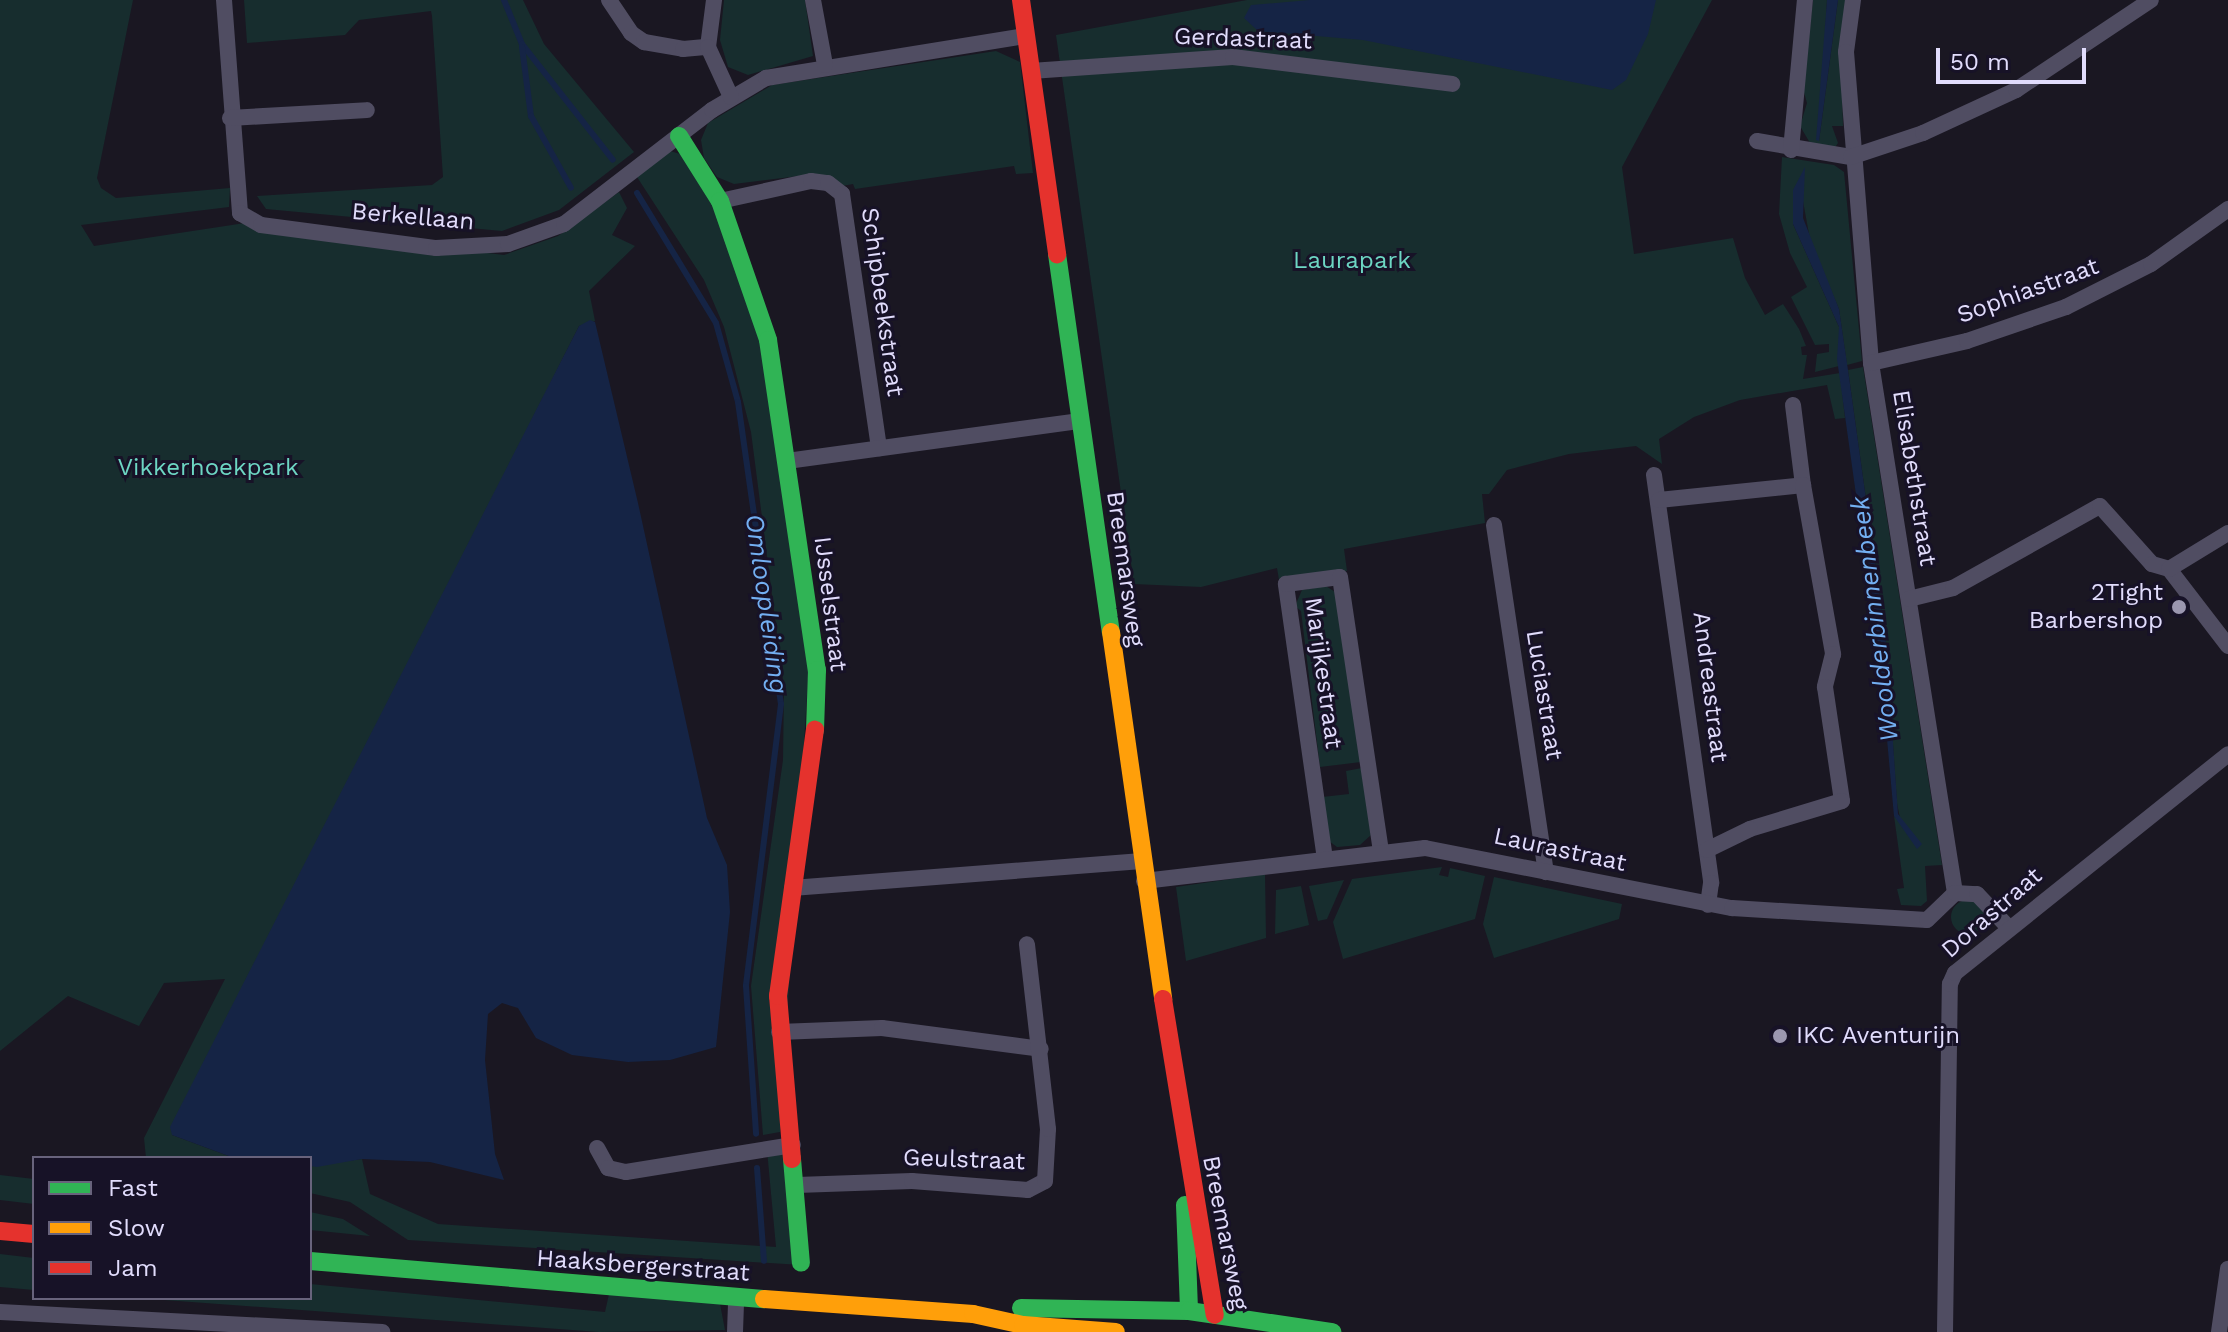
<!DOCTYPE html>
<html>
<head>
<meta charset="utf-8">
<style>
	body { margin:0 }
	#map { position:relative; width:2228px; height:1332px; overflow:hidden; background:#1a1722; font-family:"Work Sans",sans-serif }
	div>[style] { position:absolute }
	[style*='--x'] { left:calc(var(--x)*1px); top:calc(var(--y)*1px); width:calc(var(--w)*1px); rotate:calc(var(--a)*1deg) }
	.green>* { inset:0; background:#172d2e }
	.round { border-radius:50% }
	.water>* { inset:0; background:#152445 }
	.stream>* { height:6px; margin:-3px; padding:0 3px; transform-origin:3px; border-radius:3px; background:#152445 }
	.street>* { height:16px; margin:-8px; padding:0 8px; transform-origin:8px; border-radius:8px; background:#504d62 }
	.fast>* { height:18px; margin:-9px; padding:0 9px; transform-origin:9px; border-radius:9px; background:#30b455 }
	.slow>* { height:18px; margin:-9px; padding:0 9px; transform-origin:9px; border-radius:9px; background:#ff9f0a }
	.jam>* { height:18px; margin:-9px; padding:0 9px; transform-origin:9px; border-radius:9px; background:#e5322d }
	.dots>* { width:22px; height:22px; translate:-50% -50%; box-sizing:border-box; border:4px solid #171227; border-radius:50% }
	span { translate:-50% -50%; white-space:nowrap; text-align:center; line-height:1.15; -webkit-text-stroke:6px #171227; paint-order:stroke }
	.street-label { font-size:24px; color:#e1dcfc }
	.park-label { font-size:24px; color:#6dd6c3 }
	.poi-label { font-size:24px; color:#e1dcfc }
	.right { translate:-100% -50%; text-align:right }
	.left { translate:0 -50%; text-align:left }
	.water-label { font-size:26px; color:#73aff2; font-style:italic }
	.legend { position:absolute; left:32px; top:1156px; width:280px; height:144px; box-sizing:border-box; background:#171227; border:2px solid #68637c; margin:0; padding:10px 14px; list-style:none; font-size:24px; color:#e1dcfc }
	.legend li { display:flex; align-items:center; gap:16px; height:40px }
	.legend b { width:40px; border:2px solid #68637c }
	.scale { position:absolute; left:1936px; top:48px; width:150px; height:36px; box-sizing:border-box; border:4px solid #e1dcfc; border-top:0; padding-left:10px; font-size:24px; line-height:28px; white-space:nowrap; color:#e1dcfc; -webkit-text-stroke:6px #171227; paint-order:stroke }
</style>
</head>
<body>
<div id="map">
	<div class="green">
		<i style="clip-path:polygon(0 0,133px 0,97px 178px,101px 188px,116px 198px,230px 188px,229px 207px,81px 225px,94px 246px,245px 223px,504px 255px,558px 236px,619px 192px,627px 208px,612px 235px,635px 246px,589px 291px,595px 321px,579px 326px,172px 1135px,234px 1158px,146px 1158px,144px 1138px,225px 979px,164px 983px,139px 1026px,68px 996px,0 1051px)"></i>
		<i style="clip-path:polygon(244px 0,523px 0,544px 44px,634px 152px,559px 210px,502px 231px,266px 209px,257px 196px,432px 185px,443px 177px,432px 16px,431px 11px,359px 20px,345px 35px,247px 43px)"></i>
		<i style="clip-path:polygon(724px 0,805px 0,813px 56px,748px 75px,728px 67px,720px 40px)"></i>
		<i style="clip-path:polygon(1247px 0,1712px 0,1622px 167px,1634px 254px,1733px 238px,1745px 278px,1765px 315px,1783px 304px,1799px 329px,1806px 346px,1801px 347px,1802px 355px,1807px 355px,1803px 379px,1840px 373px,1845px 418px,1835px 419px,1827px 385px,1740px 400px,1694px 417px,1659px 439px,1662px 464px,1636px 446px,1569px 454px,1507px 470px,1489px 494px,1482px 494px,1485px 523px,1344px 549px,1347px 571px,1279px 580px,1277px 568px,1201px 587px,1134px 584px,1056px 35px)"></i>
		<i style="clip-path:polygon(1813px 0,1827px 0,1819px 141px,1838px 0,1848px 0,1841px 59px,1843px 126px,1832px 126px,1838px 143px,1834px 149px,1810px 143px,1800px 126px,1807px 103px,1803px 89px)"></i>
		<i style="clip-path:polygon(996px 51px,1020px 62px,1033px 173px,1016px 174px,1014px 166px,855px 189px,853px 184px,842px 186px,815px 174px,734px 184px,717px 177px,704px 158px,701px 140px,708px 123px,772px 85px)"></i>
		<i style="clip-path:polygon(670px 151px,680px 154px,710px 195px,760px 331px,809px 662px,780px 1132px,763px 1135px,751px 986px,783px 760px,784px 688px,751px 432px,724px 327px,704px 280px,637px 177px)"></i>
		<i style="clip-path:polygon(1782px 157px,1834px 165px,1844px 172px,1862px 361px,1847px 365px,1839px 309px,1811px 245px,1803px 201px,1793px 224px,1839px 327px,1839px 366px,1815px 372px,1817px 354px,1829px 352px,1829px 344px,1815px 345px,1791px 297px,1807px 287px,1790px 253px,1779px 214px)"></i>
		<i style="clip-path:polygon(1863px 367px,1942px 865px,1925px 866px,1927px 901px,1921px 906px,1901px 905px,1897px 889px,1904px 888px,1894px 816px,1921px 844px,1901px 823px,1897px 803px,1886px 642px,1848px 370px)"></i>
		<i style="clip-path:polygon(1326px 586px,1335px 592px,1361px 762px,1320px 767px,1301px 611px,1295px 606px,1302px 590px)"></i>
		<i style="clip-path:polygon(1362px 768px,1371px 835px,1360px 845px,1337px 847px,1329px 841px,1322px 797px,1349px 794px,1346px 771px)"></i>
		<i style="clip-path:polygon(1442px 867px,1439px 875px,1448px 877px,1450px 868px,1485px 876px,1475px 919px,1343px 959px,1333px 922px,1352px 879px)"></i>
		<i style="clip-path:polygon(1265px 874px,1266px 938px,1186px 961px,1176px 887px)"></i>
		<i style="clip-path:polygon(1494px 877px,1622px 904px,1619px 919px,1494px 958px,1483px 924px)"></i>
		<i style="clip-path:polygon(1344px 880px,1327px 919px,1318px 921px,1309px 886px)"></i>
		<i style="clip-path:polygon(1301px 886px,1309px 925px,1275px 934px,1276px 890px)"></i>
		<i class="round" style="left:1951px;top:900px;width:34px;height:34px"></i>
		<i style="clip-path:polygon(791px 1147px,801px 1265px,408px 1240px,350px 1202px,310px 1193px,310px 1166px,362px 1159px,370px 1194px,438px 1224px,776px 1247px,767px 1150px)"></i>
		<i style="clip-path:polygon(0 1175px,34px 1179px,34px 1204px,0 1200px)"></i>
		<i style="clip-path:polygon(310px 1212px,343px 1219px,370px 1236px,310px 1230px)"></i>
		<i style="clip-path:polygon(0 1254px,34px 1258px,34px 1290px,0 1287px)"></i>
		<i style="clip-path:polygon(310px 1284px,605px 1312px,609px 1294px,720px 1304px,725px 1330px,599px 1332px,137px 1298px,310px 1298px)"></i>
	</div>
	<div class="water">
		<i style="clip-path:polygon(1310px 0,1656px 0,1648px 34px,1626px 80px,1612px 90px,1363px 40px,1258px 31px,1244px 18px,1251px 5px)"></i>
		<i style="clip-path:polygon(1827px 0,1838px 0,1819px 141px,1816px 140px)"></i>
		<i style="clip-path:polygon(1805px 167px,1803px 218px,1839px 309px,1848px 370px,1886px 642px,1898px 814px,1922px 844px,1917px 849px,1894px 816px,1881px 673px,1837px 359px,1839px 327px,1793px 224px,1793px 190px)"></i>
		<i style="clip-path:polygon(590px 320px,595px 322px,638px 503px,707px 818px,727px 865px,730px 912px,716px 1047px,670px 1060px,628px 1062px,572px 1055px,536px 1038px,518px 1008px,502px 1003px,488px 1014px,485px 1060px,495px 1154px,504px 1180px,430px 1162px,362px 1159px,317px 1167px,310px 1166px,310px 1158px,234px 1158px,172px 1135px,170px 1127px,579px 326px)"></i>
	</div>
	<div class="stream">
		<i style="--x:504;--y:0;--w:48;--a:67.8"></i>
		<i style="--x:522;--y:44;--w:147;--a:51.9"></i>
		<i style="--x:522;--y:47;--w:70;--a:82.6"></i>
		<i style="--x:531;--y:116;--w:82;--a:60.9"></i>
		<i style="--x:637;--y:193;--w:152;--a:58.7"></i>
		<i style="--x:716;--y:323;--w:82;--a:74.4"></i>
		<i style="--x:738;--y:402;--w:305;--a:81.9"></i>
		<i style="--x:781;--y:704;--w:284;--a:97.1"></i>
		<i style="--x:746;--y:986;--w:148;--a:86.1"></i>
		<i style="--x:757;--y:1168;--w:93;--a:85.7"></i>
	</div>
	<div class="street">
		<i style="--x:224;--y:0;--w:214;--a:85.7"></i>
		<i style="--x:240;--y:213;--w:24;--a:30"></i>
		<i style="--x:261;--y:225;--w:177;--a:7.5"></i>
		<i style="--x:436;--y:248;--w:72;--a:-3.2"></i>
		<i style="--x:508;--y:244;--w:59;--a:-19.7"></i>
		<i style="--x:564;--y:224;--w:187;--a:-37.6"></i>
		<i style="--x:712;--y:110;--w:63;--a:-30.7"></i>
		<i style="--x:766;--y:78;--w:263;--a:-9.2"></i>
		<i style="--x:609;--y:0;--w:40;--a:56"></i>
		<i style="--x:631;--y:33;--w:16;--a:35"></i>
		<i style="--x:644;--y:42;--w:40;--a:10"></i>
		<i style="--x:683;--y:49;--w:25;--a:-5"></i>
		<i style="--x:714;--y:0;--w:47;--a:97.3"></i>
		<i style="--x:708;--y:47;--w:55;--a:65.3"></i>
		<i style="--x:813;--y:0;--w:66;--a:79.5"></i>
		<i style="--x:1853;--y:0;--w:52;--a:97.7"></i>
		<i style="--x:1846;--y:52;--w:312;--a:85.4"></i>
		<i style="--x:1871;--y:363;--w:537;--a:80.99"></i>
		<i style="--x:1031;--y:71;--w:202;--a:-4"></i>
		<i style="--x:1233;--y:57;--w:221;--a:7"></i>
		<i style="--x:230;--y:118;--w:137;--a:-3.3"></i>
		<i style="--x:1757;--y:141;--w:95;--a:9.7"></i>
		<i style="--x:1851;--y:157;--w:76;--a:-18.4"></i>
		<i style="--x:1923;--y:133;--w:102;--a:-24.8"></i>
		<i style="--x:2016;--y:90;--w:162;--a:-33.7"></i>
		<i style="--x:1791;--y:150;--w:151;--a:-84.7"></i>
		<i style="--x:720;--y:201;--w:93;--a:-12.4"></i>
		<i style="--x:811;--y:181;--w:17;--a:7"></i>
		<i style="--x:828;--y:183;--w:18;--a:38"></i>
		<i style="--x:842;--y:194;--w:257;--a:81.7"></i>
		<i style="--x:1871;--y:363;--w:98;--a:-12.9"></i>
		<i style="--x:1967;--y:341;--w:105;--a:-19"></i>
		<i style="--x:2066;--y:307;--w:95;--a:-26.8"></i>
		<i style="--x:2151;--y:264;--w:95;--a:-35.5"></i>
		<i style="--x:1793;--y:405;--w:81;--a:82.9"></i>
		<i style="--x:787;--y:461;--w:296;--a:-7.8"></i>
		<i style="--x:1654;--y:475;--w:412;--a:82"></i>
		<i style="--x:1711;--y:883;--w:22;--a:98"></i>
		<i style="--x:1659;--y:500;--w:145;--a:-5.9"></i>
		<i style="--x:1803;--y:485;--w:172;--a:79.9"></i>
		<i style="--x:1833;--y:654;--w:34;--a:104"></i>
		<i style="--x:1825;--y:687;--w:115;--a:81.5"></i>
		<i style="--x:1842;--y:801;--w:96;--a:163.1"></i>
		<i style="--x:1750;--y:829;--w:48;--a:154"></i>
		<i style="--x:1494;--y:525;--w:351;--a:81.5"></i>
		<i style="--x:2169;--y:569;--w:97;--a:52.5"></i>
		<i style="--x:1909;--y:599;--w:45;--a:-14"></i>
		<i style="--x:1953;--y:588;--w:168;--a:-29.2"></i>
		<i style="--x:2100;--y:506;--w:78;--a:48.1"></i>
		<i style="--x:2152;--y:564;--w:18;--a:16"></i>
		<i style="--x:2169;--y:569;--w:69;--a:-31.4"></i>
		<i style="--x:1325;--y:859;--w:278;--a:-98.1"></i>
		<i style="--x:1286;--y:584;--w:54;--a:-7.4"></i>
		<i style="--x:1340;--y:577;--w:276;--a:81.5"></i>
		<i style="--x:1144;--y:881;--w:283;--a:-6.7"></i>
		<i style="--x:1425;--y:848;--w:313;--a:11.1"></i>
		<i style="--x:1732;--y:908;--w:195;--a:3.5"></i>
		<i style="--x:1927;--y:920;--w:39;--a:-44"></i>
		<i style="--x:792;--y:888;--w:351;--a:-4.4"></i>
		<i style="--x:1955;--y:893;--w:22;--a:3"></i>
		<i style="--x:1977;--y:894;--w:45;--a:46.8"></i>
		<i style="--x:779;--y:1032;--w:103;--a:-2.2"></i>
		<i style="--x:882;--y:1028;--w:160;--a:7.5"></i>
		<i style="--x:597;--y:1148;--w:23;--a:61"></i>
		<i style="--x:608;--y:1168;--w:18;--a:13"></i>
		<i style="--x:626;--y:1172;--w:169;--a:-9.2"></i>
		<i style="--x:797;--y:1185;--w:115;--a:-2"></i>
		<i style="--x:912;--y:1181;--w:116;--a:4.4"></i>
		<i style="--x:1028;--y:1190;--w:19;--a:-28"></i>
		<i style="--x:1045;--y:1181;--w:52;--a:-86.7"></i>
		<i style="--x:1048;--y:1129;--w:186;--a:-96.5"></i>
		<i style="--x:0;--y:1312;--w:383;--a:3"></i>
		<i style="--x:735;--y:1332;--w:34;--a:-88"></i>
		<i style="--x:1945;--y:1332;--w:348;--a:-89.2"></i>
		<i style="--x:1950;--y:984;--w:12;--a:-66"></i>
		<i style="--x:1955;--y:973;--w:350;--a:-38.7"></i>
		<i style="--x:2219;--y:1332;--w:64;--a:-81.9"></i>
	</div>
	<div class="fast">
		<i style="--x:679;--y:136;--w:77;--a:57.8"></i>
		<i style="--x:720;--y:201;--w:147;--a:70.9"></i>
		<i style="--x:768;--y:340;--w:334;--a:81.6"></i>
		<i style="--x:817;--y:670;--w:60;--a:91.9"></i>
		<i style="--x:1057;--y:254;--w:382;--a:81.9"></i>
		<i style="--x:792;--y:1159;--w:104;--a:85.1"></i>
		<i style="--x:1185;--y:1205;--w:106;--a:87.8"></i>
		<i style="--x:310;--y:1261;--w:456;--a:4.8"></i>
		<i style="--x:1021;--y:1308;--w:168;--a:1"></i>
		<i style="--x:1189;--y:1311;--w:145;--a:8.4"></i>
	</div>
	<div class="slow">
		<i style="--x:1111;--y:632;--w:371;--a:81.9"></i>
		<i style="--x:764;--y:1299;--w:210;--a:4.1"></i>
		<i style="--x:973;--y:1314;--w:51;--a:12.4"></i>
		<i style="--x:1023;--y:1325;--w:93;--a:4.3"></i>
	</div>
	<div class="jam">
		<i style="--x:1021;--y:0;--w:257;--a:81.9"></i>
		<i style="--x:1163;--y:999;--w:320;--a:80.7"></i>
		<i style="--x:792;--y:1159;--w:164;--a:-94.9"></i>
		<i style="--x:778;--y:996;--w:269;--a:-82.1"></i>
		<i style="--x:0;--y:1231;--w:34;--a:5"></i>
	</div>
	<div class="dots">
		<i style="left:2179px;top:607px;background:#9b97b0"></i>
		<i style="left:1780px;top:1036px;background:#9b97b0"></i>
	</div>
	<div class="street-label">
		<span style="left:1243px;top:39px;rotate:2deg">Gerdastraat</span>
		<span style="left:413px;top:217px;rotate:5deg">Berkellaan</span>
		<span style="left:2028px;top:291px;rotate:-20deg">Sophiastraat</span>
		<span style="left:882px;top:302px;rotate:82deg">Schipbeekstraat</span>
		<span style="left:1914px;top:478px;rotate:81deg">Elisabethstraat</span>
		<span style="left:1125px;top:569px;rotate:82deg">Breemarsweg</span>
		<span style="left:830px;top:604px;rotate:83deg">IJsselstraat</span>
		<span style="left:1323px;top:673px;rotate:82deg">Marijkestraat</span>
		<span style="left:1710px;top:687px;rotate:83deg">Andreastraat</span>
		<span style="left:1544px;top:695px;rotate:81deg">Luciastraat</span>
		<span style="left:1560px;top:850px;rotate:12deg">Laurastraat</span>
		<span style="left:1992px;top:913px;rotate:-41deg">Dorastraat</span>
		<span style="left:964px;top:1160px;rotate:2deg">Geulstraat</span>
		<span style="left:1225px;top:1233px;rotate:79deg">Breemarsweg</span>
		<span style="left:643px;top:1266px;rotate:4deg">Haaksbergerstraat</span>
	</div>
	<div class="park-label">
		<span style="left:1352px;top:261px">Laurapark</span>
		<span style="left:208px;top:468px">Vikkerhoekpark</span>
	</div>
	<div class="poi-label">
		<span class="right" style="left:2163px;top:607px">2Tight<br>Barbershop</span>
		<span class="left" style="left:1796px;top:1036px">IKC Aventurijn</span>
	</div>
	<div class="water-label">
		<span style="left:766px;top:604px;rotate:82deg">Omloopleiding</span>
		<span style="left:1875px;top:619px;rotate:-97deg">Woolderbinnenbeek</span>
	</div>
	<ul class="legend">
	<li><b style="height:10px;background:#30b455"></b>Fast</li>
	<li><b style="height:10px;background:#ff9f0a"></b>Slow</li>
	<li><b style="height:10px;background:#e5322d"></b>Jam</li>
	</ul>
	<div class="scale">50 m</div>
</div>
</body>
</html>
